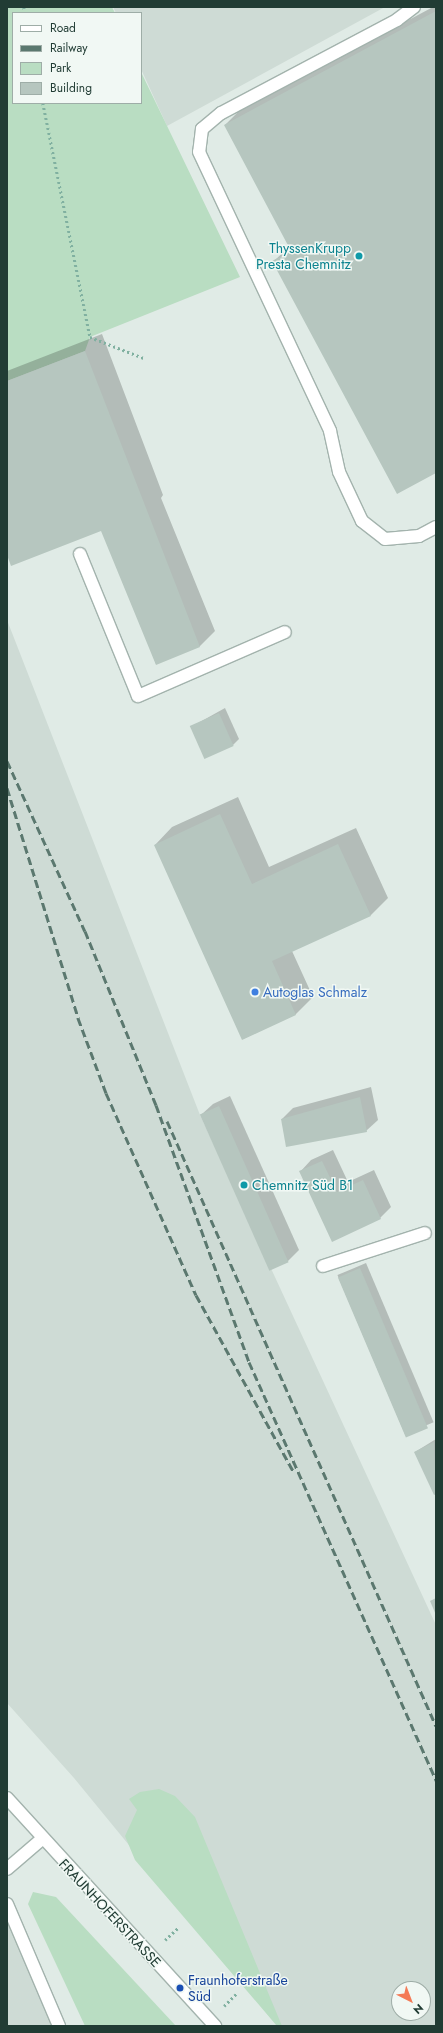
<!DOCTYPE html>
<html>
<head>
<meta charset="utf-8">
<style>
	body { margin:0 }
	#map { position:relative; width:443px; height:2033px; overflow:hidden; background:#e0ebe6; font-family:Jost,sans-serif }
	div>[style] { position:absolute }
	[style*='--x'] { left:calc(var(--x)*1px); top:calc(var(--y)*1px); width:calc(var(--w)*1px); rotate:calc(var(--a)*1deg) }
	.built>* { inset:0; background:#cedbd5 }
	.green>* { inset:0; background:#b9ddc2 }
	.shadow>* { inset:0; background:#0003; transform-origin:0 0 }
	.building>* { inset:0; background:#b6c6bf; transform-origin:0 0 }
	.path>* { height:2.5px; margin-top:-1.25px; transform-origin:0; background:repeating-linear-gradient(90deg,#80b0a0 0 2px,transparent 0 5px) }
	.roads { filter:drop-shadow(1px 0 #a3b3ad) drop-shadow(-1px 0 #a3b3ad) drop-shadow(0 1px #a3b3ad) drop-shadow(0 -1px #a3b3ad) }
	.lane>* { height:12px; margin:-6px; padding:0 6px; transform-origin:6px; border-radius:6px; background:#fff }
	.street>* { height:12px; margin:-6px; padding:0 6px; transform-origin:6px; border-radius:6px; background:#fff }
	.secondary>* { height:12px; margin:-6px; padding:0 6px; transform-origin:6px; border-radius:6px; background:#fff }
	.rail>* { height:3px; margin-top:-1.5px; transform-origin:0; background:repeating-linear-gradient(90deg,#5b786f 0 8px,transparent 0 12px) }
	.dots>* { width:11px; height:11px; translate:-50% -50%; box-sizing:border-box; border:2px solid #f1f8f4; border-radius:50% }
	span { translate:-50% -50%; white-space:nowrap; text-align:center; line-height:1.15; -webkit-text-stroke:3px #f1f8f4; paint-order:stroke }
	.culture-label { font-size:14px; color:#0d838f }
	.right { translate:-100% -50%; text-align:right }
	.left { translate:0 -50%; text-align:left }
	.shop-label { font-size:14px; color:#366cbe }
	.street-label { font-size:14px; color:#213c34 }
	.transit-label { font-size:14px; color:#164399 }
	.frame { position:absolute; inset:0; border:8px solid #213c34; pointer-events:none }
	.legend { position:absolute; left:12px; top:12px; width:130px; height:92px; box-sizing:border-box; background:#f1f8f4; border:1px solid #9eada7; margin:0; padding:5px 7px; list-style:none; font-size:12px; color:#213c34 }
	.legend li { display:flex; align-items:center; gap:8px; height:20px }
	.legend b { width:20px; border:1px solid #9eada7 }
	.north { position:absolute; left:391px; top:1981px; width:40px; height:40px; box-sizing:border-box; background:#f1f8f4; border:1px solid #9eada7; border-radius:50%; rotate:138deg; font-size:11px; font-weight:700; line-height:16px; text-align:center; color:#213c34 }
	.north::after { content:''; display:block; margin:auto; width:14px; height:18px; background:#f47a56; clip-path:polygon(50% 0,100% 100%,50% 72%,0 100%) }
</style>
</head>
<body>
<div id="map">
	<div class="built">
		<i style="clip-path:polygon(113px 7px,385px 7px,167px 126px,141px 69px,141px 13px,116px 13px)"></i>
		<i style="clip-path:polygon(evenodd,7px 620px,200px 1115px,436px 1625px,436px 2026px,277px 2026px,74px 1778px,7px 1703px,7px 620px,399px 1989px,423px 1989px,423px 2013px,399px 2013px,399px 1989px)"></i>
		<i style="clip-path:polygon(7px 1904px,59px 2026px,7px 2026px)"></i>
	</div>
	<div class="green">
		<i style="clip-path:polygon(7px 7px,112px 7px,115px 13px,13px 13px,13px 103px,141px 103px,141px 72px,240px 277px,90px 337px,85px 351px,7px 381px)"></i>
		<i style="clip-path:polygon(159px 1789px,175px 1796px,195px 1817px,282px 2026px,277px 2026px,135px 1860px,125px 1836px,137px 1810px,129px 1799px,140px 1792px)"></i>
		<i style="clip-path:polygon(33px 1892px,56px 1897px,176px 2026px,85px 2026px,28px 1904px)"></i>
	</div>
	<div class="shadow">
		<i style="clip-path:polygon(433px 7px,436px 7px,436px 472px,274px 261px,290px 246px,225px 125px,240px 110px)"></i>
		<i style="clip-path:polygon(102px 334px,163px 495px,161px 498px,215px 631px,200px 646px,156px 664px,106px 528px,7px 552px,7px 371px)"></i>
		<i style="clip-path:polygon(225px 708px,239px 739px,233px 745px,191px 727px)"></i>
		<i style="clip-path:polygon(238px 797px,269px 867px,356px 828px,388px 898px,371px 915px,292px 951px,313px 997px,296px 1014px,243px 1039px,155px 845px,172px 827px)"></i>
		<i style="clip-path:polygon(371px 1087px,378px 1120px,366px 1131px,282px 1119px,293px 1108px)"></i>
		<i style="clip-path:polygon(230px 1096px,299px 1250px,288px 1261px,271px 1269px,201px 1115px,213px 1104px)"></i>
		<i style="clip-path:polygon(333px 1150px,348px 1182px,374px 1170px,391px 1207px,380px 1218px,300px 1172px,311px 1160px)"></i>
		<i style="left:366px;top:1263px;width:173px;height:31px;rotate:67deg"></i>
		<i style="clip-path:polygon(436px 1439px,436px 1493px,435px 1494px,415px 1452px)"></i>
	</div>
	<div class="building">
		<i style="clip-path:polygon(436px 11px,436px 473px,397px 494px,272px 261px,291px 251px,224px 125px)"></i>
		<i style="clip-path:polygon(85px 351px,200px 647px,156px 665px,101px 531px,11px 566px,7px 555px,7px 381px)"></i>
		<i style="left:219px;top:713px;width:36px;height:32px;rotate:66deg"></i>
		<i style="clip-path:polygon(220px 814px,252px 884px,338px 844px,371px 916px,272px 961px,296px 1015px,242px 1040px,154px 845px)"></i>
		<i style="clip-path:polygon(360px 1097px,367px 1132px,286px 1147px,281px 1119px)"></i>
		<i style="left:219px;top:1106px;width:171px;height:21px;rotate:66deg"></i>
		<i style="clip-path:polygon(322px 1161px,337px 1192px,363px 1180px,381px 1219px,332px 1242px,299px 1171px)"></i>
		<i style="left:360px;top:1268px;width:174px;height:24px;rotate:67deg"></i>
		<i style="clip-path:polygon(434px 1442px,436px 1494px,434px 1495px,414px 1452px)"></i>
		<i style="clip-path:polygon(436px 1598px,436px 1615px,430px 1601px)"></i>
	</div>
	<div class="path">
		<i style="--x:24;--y:7;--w:6;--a:81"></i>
		<i style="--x:43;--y:103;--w:239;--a:78.6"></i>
		<i style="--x:90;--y:337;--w:58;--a:21.3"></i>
		<i style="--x:165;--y:1940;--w:18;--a:-43"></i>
		<i style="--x:224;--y:2006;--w:20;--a:-45"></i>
	</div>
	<div class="roads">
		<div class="lane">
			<i style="--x:414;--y:7;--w:21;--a:143"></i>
			<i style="--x:397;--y:20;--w:199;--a:152.1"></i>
			<i style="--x:221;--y:113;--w:25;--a:140"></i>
			<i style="--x:202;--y:129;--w:23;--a:97"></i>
			<i style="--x:199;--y:152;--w:308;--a:64.8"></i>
			<i style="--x:330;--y:431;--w:42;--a:77.6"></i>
			<i style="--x:339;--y:472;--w:54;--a:64.9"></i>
			<i style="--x:362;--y:521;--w:29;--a:38"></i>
			<i style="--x:385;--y:539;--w:34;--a:-5"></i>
			<i style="--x:419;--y:536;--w:19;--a:-28"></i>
			<i style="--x:80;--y:554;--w:153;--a:67.8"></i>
			<i style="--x:138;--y:696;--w:160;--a:-23.5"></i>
			<i style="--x:323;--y:1266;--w:107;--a:-17.9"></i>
			<i style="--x:7;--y:1904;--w:133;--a:66.9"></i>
		</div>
		<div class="street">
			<i style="--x:7;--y:1869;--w:46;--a:-40.6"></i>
		</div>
		<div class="secondary">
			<i style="--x:7;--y:1798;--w:309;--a:47.6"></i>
		</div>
	</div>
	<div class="rail">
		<i style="--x:7;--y:761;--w:187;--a:65.4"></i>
		<i style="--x:85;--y:931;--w:188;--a:67.8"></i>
		<i style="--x:156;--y:1105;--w:273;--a:70.1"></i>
		<i style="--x:249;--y:1362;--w:459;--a:65.9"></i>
		<i style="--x:7;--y:788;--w:241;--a:72.8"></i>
		<i style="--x:78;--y:1018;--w:80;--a:69.5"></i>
		<i style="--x:106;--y:1093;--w:221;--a:66"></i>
		<i style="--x:196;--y:1295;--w:201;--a:61.1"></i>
		<i style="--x:167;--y:1121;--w:662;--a:66.03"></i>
	</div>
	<div class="dots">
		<i style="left:359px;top:256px;background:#0f9aa8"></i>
		<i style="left:255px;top:992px;background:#3f7fe0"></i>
		<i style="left:244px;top:1185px;background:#0f9aa8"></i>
		<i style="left:180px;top:1988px;background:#1a4fb4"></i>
	</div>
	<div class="culture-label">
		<span class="right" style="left:351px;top:256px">ThyssenKrupp<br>Presta Chemnitz</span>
		<span class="left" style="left:252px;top:1185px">Chemnitz Süd B1</span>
	</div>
	<div class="shop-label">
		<span class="left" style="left:263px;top:992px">Autoglas Schmalz</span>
	</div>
	<div class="street-label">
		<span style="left:110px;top:1913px;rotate:47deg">FRAUNHOFERSTRASSE</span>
	</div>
	<div class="transit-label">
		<span class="left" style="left:188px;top:1988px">Fraunhoferstraße<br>Süd</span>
	</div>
	<div class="frame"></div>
	<ul class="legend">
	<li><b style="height:5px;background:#fff"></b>Road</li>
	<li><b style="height:5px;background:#5b786f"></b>Railway</li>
	<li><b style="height:11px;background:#b9ddc2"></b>Park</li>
	<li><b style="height:11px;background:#b6c6bf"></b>Building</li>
	</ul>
	<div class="north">N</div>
</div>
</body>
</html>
